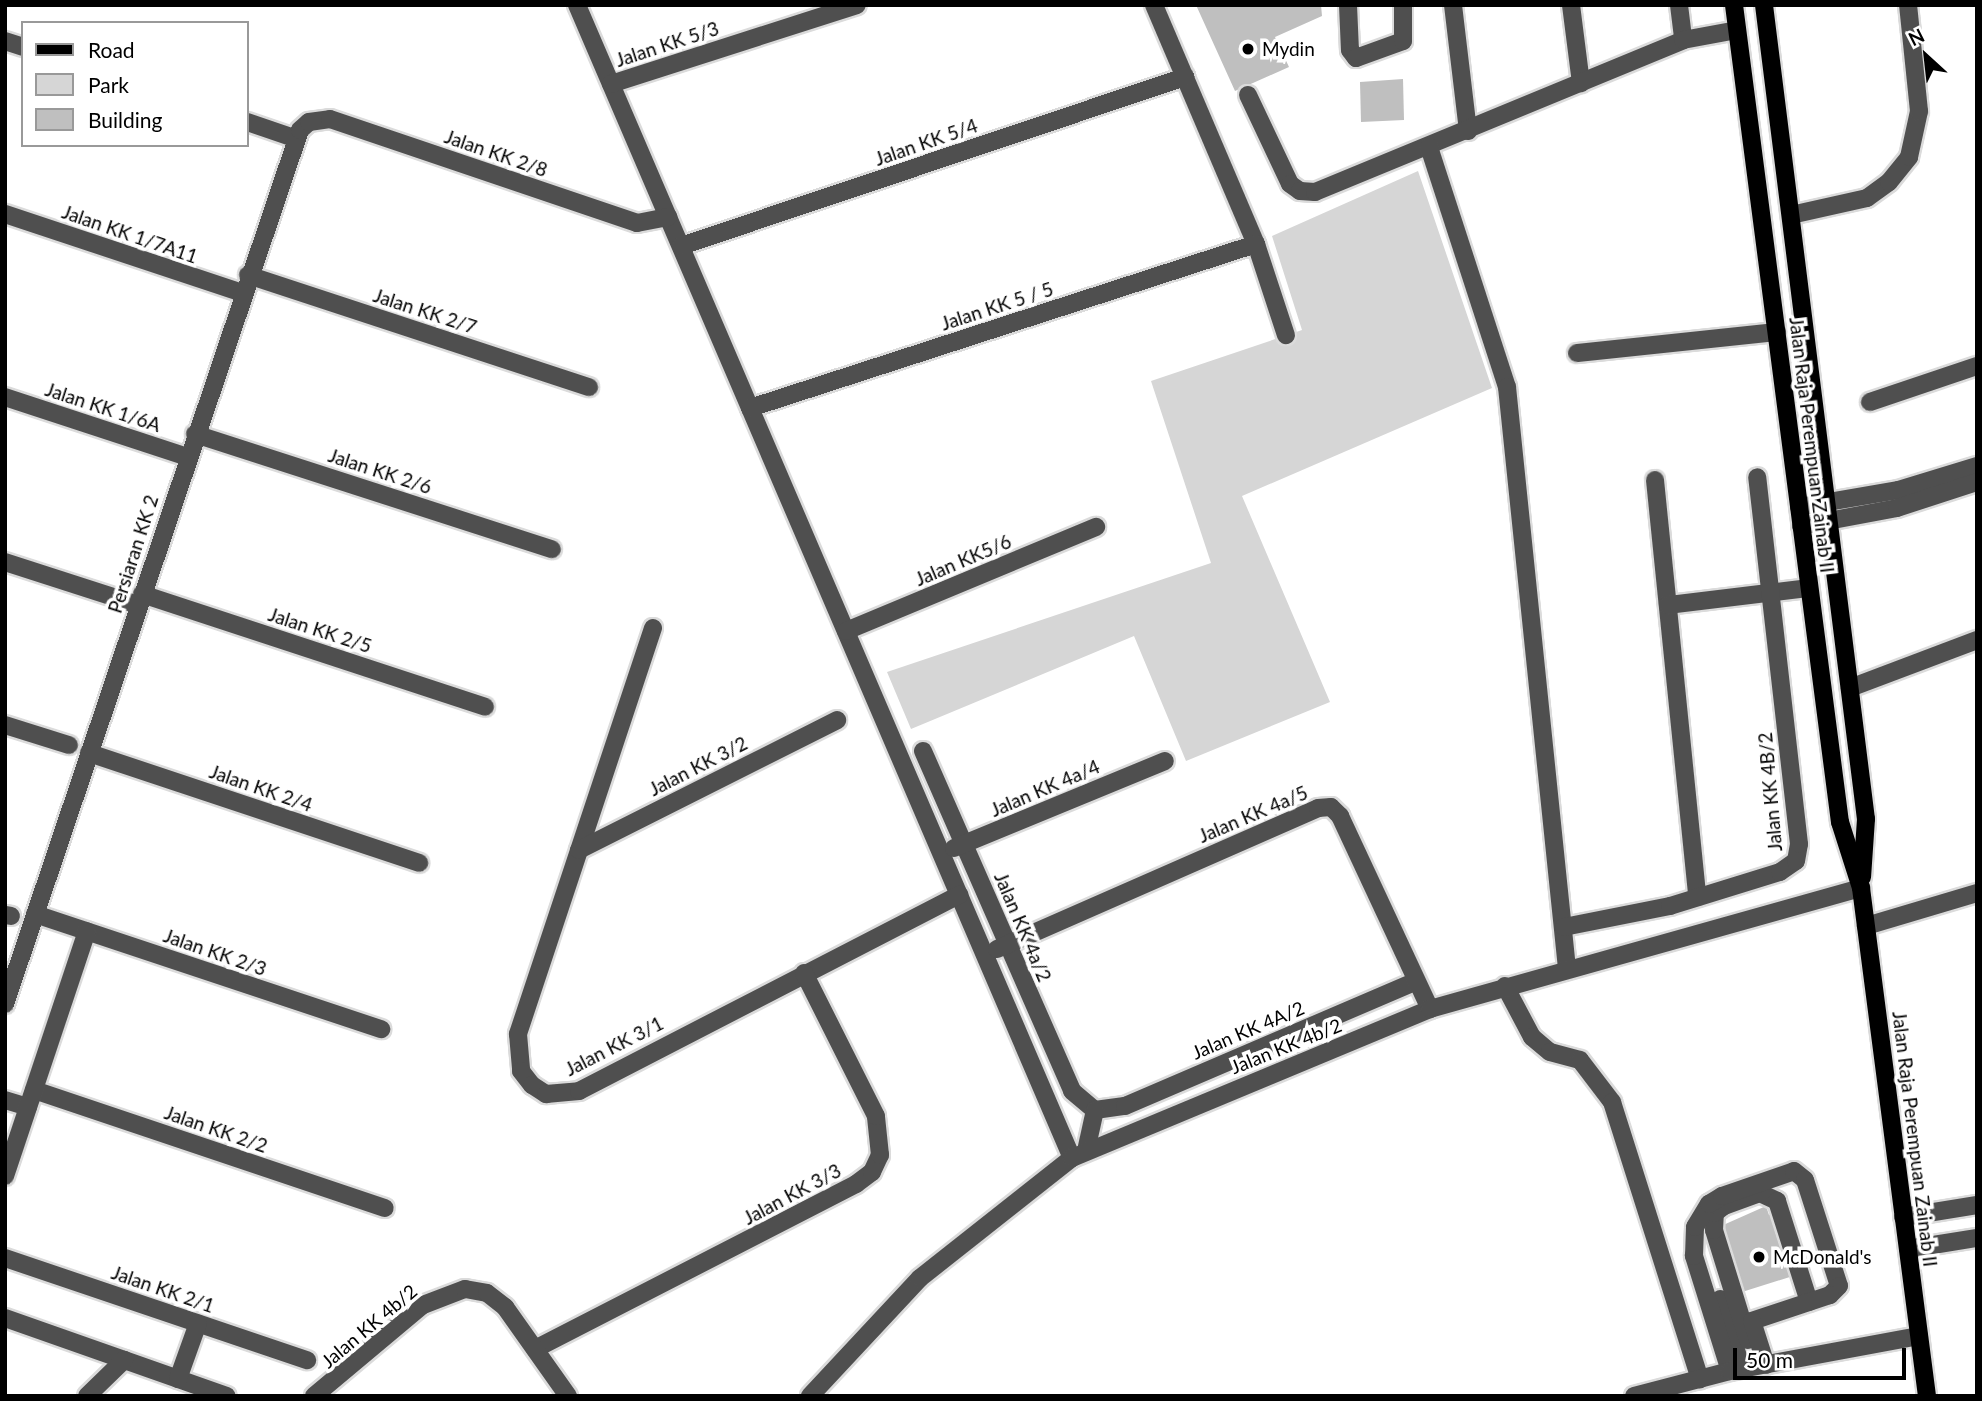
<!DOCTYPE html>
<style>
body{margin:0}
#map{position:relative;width:1982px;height:1401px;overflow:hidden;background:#fff;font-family:Lato,sans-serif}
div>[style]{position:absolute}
.green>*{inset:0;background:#d6d6d6}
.building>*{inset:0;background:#bfbfbf}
.roads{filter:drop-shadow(2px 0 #dbdbdb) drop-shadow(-2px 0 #dbdbdb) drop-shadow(0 2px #dbdbdb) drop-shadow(0 -2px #dbdbdb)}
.minor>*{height:18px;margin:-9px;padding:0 9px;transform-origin:9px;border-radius:9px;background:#4f4f4f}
.major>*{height:18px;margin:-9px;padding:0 9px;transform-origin:9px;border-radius:9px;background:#000}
.dots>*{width:19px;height:19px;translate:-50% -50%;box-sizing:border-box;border:4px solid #fff;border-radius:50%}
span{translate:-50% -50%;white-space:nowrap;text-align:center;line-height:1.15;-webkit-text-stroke:7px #fff;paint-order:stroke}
.street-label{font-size:19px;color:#000}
.poi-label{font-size:19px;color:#000}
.left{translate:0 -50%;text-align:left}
.frame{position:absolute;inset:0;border:7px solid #000;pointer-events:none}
.legend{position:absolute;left:21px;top:21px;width:228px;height:126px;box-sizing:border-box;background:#fff;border:2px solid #999;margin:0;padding:9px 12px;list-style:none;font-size:21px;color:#000}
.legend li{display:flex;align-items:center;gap:14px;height:35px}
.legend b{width:35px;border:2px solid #999}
.north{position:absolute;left:1891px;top:21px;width:70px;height:70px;-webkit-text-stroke:5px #fff;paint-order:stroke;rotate:333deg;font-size:19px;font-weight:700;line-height:28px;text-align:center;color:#000}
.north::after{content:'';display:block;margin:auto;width:24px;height:32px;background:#000;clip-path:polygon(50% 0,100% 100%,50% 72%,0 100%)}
.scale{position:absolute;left:1733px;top:1348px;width:173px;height:32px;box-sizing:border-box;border:4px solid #000;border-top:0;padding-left:9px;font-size:21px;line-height:24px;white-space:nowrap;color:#000;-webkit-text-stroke:5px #fff;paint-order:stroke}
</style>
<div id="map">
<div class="green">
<i style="clip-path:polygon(1418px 171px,1492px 388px,1242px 496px,1330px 702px,1186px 761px,1134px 636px,911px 729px,887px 672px,1211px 563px,1151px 381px,1302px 330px,1272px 236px)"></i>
</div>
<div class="building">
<i style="clip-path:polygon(1196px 5px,1321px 5px,1322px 16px,1275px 37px,1289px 67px,1235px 91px)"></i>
<i style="clip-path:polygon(1403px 79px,1404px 120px,1361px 122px,1360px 82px)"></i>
<i style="clip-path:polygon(1766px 1206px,1769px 1215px,1774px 1213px,1793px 1276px,1742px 1292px,1721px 1226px)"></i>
</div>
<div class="roads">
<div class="minor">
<i style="left:577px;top:5px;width:1255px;rotate:66.77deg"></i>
<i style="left:1154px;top:5px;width:260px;rotate:66.9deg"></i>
<i style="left:1256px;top:244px;width:96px;rotate:71.8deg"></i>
<i style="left:1348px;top:5px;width:45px;rotate:87.5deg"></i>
<i style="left:1350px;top:50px;width:10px;rotate:53deg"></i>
<i style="left:1356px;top:58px;width:50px;rotate:-19.9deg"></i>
<i style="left:1403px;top:41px;width:36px;rotate:-90deg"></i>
<i style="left:1453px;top:5px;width:127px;rotate:83.2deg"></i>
<i style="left:1571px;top:5px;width:79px;rotate:82.7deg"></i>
<i style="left:1679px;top:5px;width:35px;rotate:83deg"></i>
<i style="left:5px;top:41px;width:19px;rotate:18deg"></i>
<i style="left:611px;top:84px;width:258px;rotate:-17.8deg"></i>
<i style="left:1248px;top:95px;width:98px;rotate:64.7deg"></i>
<i style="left:1290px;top:184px;width:12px;rotate:35deg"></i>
<i style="left:1300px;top:191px;width:15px;rotate:4deg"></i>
<i style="left:1315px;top:192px;width:398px;rotate:-22.4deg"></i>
<i style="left:1683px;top:40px;width:55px;rotate:-10.5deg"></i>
<i style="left:247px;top:122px;width:50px;rotate:18.8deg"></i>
<i style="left:1429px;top:147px;width:252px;rotate:72deg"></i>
<i style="left:1507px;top:387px;width:585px;rotate:84.11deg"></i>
<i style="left:5px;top:214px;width:250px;rotate:18.4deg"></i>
<i style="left:1791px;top:215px;width:78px;rotate:-12.6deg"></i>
<i style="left:1867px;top:198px;width:27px;rotate:-36deg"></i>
<i style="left:1889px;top:182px;width:32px;rotate:-51deg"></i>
<i style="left:1909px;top:157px;width:47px;rotate:-77.7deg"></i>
<i style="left:1919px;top:111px;width:107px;rotate:-95.9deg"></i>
<i style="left:681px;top:246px;width:532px;rotate:-18.54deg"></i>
<i style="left:248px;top:275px;width:359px;rotate:18.2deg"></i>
<i style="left:1577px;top:353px;width:201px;rotate:-6deg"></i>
<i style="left:5px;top:397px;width:192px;rotate:18.2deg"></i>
<i style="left:1870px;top:402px;width:113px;rotate:-18.6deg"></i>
<i style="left:750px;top:408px;width:532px;rotate:-17.96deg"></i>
<i style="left:195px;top:434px;width:375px;rotate:17.9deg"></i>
<i style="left:1655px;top:480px;width:419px;rotate:84.2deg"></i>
<i style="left:1799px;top:507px;width:100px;rotate:-9.7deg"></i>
<i style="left:1898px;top:490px;width:83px;rotate:-16.9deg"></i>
<i style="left:1801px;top:526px;width:98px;rotate:-10.6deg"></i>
<i style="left:1897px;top:508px;width:84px;rotate:-18deg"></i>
<i style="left:5px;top:562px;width:140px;rotate:17.9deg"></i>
<i style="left:142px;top:594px;width:361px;rotate:18.2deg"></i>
<i style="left:1668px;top:605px;width:142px;rotate:-6.9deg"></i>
<i style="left:653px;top:628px;width:428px;rotate:108.4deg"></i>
<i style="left:518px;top:1034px;width:37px;rotate:85deg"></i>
<i style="left:521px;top:1071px;width:18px;rotate:52deg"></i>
<i style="left:532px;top:1085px;width:17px;rotate:33deg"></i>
<i style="left:546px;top:1094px;width:33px;rotate:-5deg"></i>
<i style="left:579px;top:1091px;width:428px;rotate:-27.3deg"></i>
<i style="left:846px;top:631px;width:271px;rotate:-22.6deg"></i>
<i style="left:1850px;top:688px;width:136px;rotate:-20.7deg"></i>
<i style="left:5px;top:725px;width:67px;rotate:17.4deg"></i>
<i style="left:923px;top:751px;width:371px;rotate:66.3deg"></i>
<i style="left:1072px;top:1091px;width:30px;rotate:40deg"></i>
<i style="left:1095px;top:1110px;width:30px;rotate:-8deg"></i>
<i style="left:1125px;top:1106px;width:317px;rotate:-23.2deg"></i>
<i style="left:89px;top:753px;width:348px;rotate:18.4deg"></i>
<i style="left:954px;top:848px;width:228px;rotate:-22.4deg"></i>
<i style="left:579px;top:850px;width:289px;rotate:-26.7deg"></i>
<i style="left:35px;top:914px;width:365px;rotate:18.4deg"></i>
<i style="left:5px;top:915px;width:6px;rotate:9deg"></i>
<i style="left:1866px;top:926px;width:116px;rotate:-16.6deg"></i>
<i style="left:1564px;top:927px;width:108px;rotate:-11.2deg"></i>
<i style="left:1670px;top:906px;width:115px;rotate:-17.2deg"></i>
<i style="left:1780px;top:872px;width:19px;rotate:-35deg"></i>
<i style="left:1796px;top:861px;width:17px;rotate:-80deg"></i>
<i style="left:1799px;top:844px;width:369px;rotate:-96.5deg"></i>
<i style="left:997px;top:949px;width:351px;rotate:-23.7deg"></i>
<i style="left:1318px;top:808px;width:13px;rotate:-4deg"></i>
<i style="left:1331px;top:807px;width:13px;rotate:45deg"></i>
<i style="left:1340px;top:816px;width:213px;rotate:65deg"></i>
<i style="left:1505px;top:986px;width:58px;rotate:62.1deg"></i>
<i style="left:1532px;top:1037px;width:23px;rotate:40deg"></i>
<i style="left:1550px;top:1052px;width:31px;rotate:15deg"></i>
<i style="left:1580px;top:1060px;width:53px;rotate:52.7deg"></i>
<i style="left:1612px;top:1102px;width:291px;rotate:72.4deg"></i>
<i style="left:5px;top:1004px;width:922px;rotate:-71.35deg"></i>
<i style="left:300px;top:130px;width:12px;rotate:-42deg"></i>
<i style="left:309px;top:122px;width:21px;rotate:-8deg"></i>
<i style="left:330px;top:119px;width:324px;rotate:18.7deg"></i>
<i style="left:637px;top:223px;width:32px;rotate:-11deg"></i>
<i style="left:34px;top:1090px;width:370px;rotate:18.6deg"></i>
<i style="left:5px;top:1100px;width:24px;rotate:17deg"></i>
<i style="left:1086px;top:1151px;width:42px;rotate:-77.6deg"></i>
<i style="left:5px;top:1176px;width:258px;rotate:-71.5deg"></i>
<i style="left:1903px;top:1217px;width:75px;rotate:-9.2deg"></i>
<i style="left:1908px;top:1249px;width:70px;rotate:-9.1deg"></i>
<i style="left:5px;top:1258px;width:319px;rotate:18.7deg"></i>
<i style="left:1720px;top:1299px;width:73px;rotate:72.6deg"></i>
<i style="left:5px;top:1318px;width:235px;rotate:19.4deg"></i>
<i style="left:1748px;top:1340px;width:115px;rotate:-107.2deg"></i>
<i style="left:1714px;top:1230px;width:17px;rotate:-87deg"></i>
<i style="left:1715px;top:1213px;width:11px;rotate:-38deg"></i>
<i style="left:1724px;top:1206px;width:38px;rotate:-20deg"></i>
<i style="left:1760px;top:1193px;width:19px;rotate:25deg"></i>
<i style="left:1777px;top:1201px;width:106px;rotate:72.4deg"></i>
<i style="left:535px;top:1349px;width:361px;rotate:-27.2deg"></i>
<i style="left:856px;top:1184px;width:20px;rotate:-37deg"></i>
<i style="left:872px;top:1172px;width:19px;rotate:-65deg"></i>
<i style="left:880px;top:1155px;width:39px;rotate:-96deg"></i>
<i style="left:876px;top:1116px;width:160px;rotate:-116.7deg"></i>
<i style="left:1730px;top:1371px;width:121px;rotate:-107.4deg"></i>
<i style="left:1694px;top:1256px;width:29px;rotate:-88deg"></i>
<i style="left:1695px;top:1227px;width:27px;rotate:-59deg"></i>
<i style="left:1709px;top:1204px;width:15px;rotate:-32deg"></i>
<i style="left:1722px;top:1196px;width:76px;rotate:-19.1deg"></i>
<i style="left:1794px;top:1171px;width:14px;rotate:39deg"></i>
<i style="left:1805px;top:1180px;width:111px;rotate:72.2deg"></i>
<i style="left:1839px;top:1286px;width:13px;rotate:135deg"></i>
<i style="left:1830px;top:1295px;width:82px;rotate:161.6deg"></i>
<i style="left:1752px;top:1321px;width:46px;rotate:72.3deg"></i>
<i style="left:178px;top:1379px;width:59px;rotate:-70.3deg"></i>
<i style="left:87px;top:1396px;width:52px;rotate:-44.2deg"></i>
<i style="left:314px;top:1396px;width:142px;rotate:-39.9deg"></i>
<i style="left:423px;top:1305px;width:45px;rotate:-20.9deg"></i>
<i style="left:465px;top:1289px;width:22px;rotate:10deg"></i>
<i style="left:487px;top:1293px;width:23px;rotate:38deg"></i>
<i style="left:505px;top:1307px;width:109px;rotate:54.7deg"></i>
<i style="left:810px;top:1396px;width:161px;rotate:-47deg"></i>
<i style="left:920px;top:1278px;width:194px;rotate:-38.3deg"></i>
<i style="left:1072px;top:1158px;width:388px;rotate:-22.6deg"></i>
<i style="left:1430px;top:1009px;width:448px;rotate:-15.7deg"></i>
<i style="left:1634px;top:1396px;width:99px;rotate:-14.6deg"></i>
<i style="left:1730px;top:1371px;width:192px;rotate:-10.5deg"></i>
</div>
<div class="major">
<i style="left:1734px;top:5px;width:824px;rotate:82.61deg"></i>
<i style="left:1840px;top:822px;width:69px;rotate:72.3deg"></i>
<i style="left:1861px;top:888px;width:512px;rotate:82.6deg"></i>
<i style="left:1764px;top:5px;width:820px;rotate:82.86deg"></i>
<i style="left:1866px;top:819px;width:58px;rotate:93.9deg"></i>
</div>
</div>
<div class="dots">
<i style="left:1248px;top:49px;background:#000"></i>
<i style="left:1759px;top:1257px;background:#000"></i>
</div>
<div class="street-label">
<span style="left:667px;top:44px;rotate:-18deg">Jalan KK 5/3</span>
<span style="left:926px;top:142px;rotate:-19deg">Jalan KK 5/4</span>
<span style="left:496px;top:153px;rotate:19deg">Jalan KK 2/8</span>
<span style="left:130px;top:234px;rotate:19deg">Jalan KK 1/7A11</span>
<span style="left:997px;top:306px;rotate:-18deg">Jalan KK 5 / 5</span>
<span style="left:425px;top:311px;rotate:18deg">Jalan KK 2/7</span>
<span style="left:103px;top:407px;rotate:18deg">Jalan KK 1/6A</span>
<span style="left:1812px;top:445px;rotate:83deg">Jalan Raja Perempuan Zainab II</span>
<span style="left:380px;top:471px;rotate:18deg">Jalan KK 2/6</span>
<span style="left:133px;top:554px;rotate:-72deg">Persiaran KK 2</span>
<span style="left:963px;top:560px;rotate:-23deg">Jalan KK5/6</span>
<span style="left:320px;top:630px;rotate:18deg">Jalan KK 2/5</span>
<span style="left:698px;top:766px;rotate:-27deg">Jalan KK 3/2</span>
<span style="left:261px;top:788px;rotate:19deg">Jalan KK 2/4</span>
<span style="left:1045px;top:788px;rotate:-23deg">Jalan KK 4a/4</span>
<span style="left:1770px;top:792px;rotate:-95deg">Jalan KK 4B/2</span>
<span style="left:1253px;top:814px;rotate:-23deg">Jalan KK 4a/5</span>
<span style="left:1023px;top:927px;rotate:67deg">Jalan KK 4a/2</span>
<span style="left:215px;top:952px;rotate:19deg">Jalan KK 2/3</span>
<span style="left:1248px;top:1030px;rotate:-23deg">Jalan KK 4A/2</span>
<span style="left:614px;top:1046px;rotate:-27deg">Jalan KK 3/1</span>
<span style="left:1286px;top:1046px;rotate:-22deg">Jalan KK 4b/2</span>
<span style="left:216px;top:1129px;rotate:19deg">Jalan KK 2/2</span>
<span style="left:1915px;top:1139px;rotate:83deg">Jalan Raja Perempuan Zainab II</span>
<span style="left:792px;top:1194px;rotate:-28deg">Jalan KK 3/3</span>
<span style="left:163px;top:1289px;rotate:19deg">Jalan KK 2/1</span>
<span style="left:369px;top:1326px;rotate:-40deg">Jalan KK 4b/2</span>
</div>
<div class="poi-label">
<span class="left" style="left:1262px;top:49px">Mydin</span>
<span class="left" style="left:1773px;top:1257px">McDonald's</span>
</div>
<div class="frame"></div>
<ul class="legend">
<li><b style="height:9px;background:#000"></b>Road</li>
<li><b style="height:19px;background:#d6d6d6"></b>Park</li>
<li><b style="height:19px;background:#bfbfbf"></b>Building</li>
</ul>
<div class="north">N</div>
<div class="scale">50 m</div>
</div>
